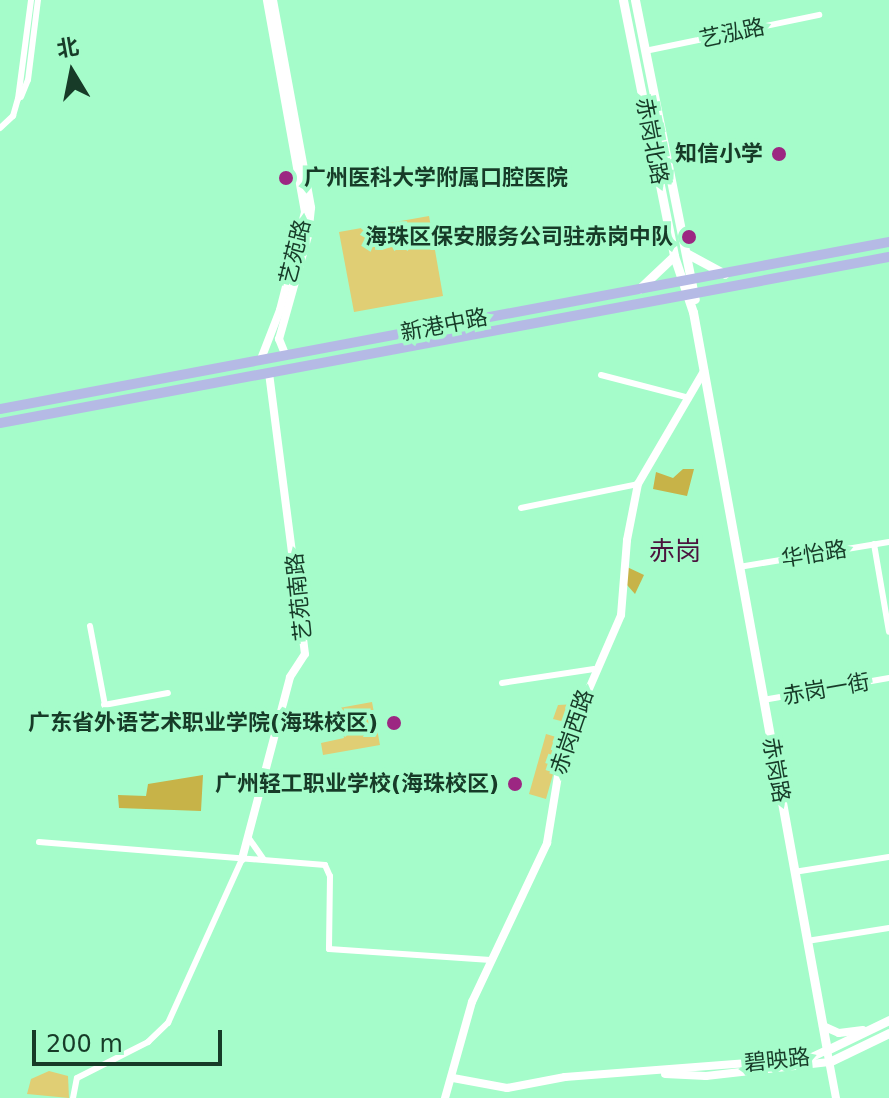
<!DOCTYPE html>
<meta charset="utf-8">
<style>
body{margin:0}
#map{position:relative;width:889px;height:1098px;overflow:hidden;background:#a5fcca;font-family:"DejaVu Sans","Noto Sans SC",sans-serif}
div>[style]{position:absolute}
.green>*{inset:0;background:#e0ce74}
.forest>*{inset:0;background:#c7b348}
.minor>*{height:6px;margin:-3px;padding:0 3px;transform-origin:3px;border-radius:3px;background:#fff}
.tertiary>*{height:8px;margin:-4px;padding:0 4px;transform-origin:4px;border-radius:4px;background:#fff}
.secondary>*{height:9px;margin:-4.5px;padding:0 4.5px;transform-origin:4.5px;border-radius:4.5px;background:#fff}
.primary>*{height:10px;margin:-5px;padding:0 5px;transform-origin:5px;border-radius:5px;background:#b5bae5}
.dots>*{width:22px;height:22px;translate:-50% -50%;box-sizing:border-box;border:4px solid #a5fcca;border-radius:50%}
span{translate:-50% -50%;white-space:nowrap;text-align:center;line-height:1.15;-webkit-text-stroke:8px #a5fcca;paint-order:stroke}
.street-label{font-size:22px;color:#173b28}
.poi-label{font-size:22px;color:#173b28;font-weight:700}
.right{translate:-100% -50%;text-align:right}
.left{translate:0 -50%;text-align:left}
.quarter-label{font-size:26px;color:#4b133e}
.north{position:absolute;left:32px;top:32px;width:80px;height:80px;-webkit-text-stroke:6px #a5fcca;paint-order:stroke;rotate:350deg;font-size:22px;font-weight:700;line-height:32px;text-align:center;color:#173b28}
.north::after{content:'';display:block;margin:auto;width:28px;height:36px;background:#173b28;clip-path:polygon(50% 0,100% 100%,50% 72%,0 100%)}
.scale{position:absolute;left:32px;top:1030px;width:190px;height:36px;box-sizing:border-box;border:4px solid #173b28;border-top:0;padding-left:10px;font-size:24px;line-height:28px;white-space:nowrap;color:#173b28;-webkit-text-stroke:6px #a5fcca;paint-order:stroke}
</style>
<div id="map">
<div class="green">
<i style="clip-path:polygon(429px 216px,443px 296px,354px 312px,339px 232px)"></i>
<i style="clip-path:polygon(372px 702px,380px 745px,323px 755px,321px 743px,344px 738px,339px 708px)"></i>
<i style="clip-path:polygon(577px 704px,569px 723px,553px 719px,558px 705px)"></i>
<i style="clip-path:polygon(546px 734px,563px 739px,546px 799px,529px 794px)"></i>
<i style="clip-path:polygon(49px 1071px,68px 1076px,69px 1098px,27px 1094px,31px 1079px)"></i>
</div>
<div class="forest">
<i style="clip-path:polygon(683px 469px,694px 469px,687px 496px,653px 489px,656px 472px,673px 478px)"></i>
<i style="clip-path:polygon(627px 567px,644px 575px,635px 594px,627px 585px)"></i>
<i style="clip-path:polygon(203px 775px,201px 811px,119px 808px,118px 795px,146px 796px,148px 784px)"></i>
</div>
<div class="minor">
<i style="left:645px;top:51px;width:178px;rotate:-11.7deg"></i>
<i style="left:21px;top:97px;width:18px;rotate:-68deg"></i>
<i style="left:28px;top:80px;width:81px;rotate:-82.9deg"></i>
<i style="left:0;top:128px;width:18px;rotate:-43deg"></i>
<i style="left:13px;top:116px;width:18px;rotate:-74deg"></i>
<i style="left:18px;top:99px;width:100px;rotate:-82.5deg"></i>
<i style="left:601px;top:375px;width:91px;rotate:14.6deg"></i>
<i style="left:521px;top:508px;width:119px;rotate:-11.6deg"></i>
<i style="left:874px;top:544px;width:89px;rotate:80.3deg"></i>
<i style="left:739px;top:567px;width:152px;rotate:-9.5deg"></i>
<i style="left:90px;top:626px;width:103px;rotate:79.3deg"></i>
<i style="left:502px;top:683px;width:93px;rotate:-8.7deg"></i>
<i style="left:763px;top:700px;width:128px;rotate:-9.9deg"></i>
<i style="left:104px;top:705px;width:65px;rotate:-10.6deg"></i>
<i style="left:248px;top:837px;width:28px;rotate:55deg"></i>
<i style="left:39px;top:842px;width:287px;rotate:4.6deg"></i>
<i style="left:325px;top:865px;width:12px;rotate:66deg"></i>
<i style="left:330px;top:876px;width:73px;rotate:90.8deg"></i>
<i style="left:329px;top:949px;width:162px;rotate:3.9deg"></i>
<i style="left:794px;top:872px;width:96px;rotate:-9deg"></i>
<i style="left:807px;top:941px;width:83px;rotate:-9deg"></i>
<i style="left:73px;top:1098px;width:20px;rotate:-79deg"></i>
<i style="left:77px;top:1078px;width:80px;rotate:-26.9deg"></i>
<i style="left:148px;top:1042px;width:28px;rotate:-44deg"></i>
<i style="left:168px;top:1023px;width:180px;rotate:-65.7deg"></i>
</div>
<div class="tertiary">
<i style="left:273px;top:0;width:211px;rotate:79.6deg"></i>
<i style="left:311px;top:208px;width:28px;rotate:96deg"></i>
<i style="left:308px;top:236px;width:107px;rotate:105.7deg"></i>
<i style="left:279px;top:339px;width:16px;rotate:68deg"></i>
<i style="left:261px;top:359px;width:53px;rotate:-68.8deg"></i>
<i style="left:280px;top:310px;width:101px;rotate:-75.7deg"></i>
<i style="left:305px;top:212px;width:215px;rotate:-100.2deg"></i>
<i style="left:242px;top:859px;width:188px;rotate:-75.2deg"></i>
<i style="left:290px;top:677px;width:27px;rotate:-57deg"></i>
<i style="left:305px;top:654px;width:284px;rotate:-97.3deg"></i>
<i style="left:823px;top:1026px;width:17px;rotate:24deg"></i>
<i style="left:839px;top:1033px;width:24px;rotate:-7deg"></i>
<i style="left:665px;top:1074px;width:41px;rotate:2.8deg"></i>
<i style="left:706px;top:1076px;width:124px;rotate:-6.5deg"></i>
<i style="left:453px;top:1078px;width:55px;rotate:10.5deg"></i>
<i style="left:507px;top:1088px;width:59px;rotate:-10.7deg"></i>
<i style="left:565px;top:1077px;width:246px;rotate:-4.4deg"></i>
<i style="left:810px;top:1058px;width:19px;rotate:-25deg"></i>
<i style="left:827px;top:1050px;width:49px;rotate:79.4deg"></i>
<i style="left:445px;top:1098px;width:100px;rotate:-74.3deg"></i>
<i style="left:472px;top:1002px;width:176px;rotate:-64.7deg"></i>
<i style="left:547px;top:843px;width:93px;rotate:-80.7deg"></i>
<i style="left:562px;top:751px;width:148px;rotate:-66.5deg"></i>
<i style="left:621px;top:615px;width:75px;rotate:-85.4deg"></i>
<i style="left:627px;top:540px;width:57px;rotate:-78.9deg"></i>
<i style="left:638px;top:484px;width:131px;rotate:-59.7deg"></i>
</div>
<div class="secondary">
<i style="left:623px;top:0;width:261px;rotate:78.7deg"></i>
<i style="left:674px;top:256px;width:59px;rotate:71.3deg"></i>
<i style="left:693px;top:312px;width:750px;rotate:79.71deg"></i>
<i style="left:827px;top:1050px;width:69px;rotate:-25.8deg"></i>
<i style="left:635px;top:0;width:305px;rotate:78.7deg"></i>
<i style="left:686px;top:253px;width:44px;rotate:28.3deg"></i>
<i style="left:639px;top:289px;width:48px;rotate:-43.3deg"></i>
<i style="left:829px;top:1062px;width:67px;rotate:-25.8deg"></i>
</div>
<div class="primary">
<i style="left:0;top:409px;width:905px;rotate:-10.64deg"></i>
<i style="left:0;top:423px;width:904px;rotate:-10.58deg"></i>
</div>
<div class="dots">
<i style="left:779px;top:154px;background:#9c2782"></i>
<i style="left:286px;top:178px;background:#9c2782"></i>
<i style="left:689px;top:237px;background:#9c2782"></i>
<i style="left:394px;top:723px;background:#9c2782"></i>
<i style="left:515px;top:784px;background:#9c2782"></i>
</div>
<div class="street-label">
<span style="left:732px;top:33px;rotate:-12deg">艺泓路</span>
<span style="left:652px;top:141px;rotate:79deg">赤岗北路</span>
<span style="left:295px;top:252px;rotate:-76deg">艺苑路</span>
<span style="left:444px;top:325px;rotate:-11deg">新港中路</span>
<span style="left:814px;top:554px;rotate:-9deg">华怡路</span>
<span style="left:299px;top:597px;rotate:-96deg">艺苑南路</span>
<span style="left:826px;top:689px;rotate:-10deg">赤岗一街</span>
<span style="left:572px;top:732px;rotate:-71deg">赤岗西路</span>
<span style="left:776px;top:770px;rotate:80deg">赤岗路</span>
<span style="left:777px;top:1060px;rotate:-6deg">碧映路</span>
</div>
<div class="poi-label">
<span class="right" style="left:763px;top:154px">知信小学</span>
<span class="left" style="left:304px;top:178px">广州医科大学附属口腔医院</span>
<span class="right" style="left:673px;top:237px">海珠区保安服务公司驻赤岗中队</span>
<span class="right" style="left:378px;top:723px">广东省外语艺术职业学院(海珠校区)</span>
<span class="right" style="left:499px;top:784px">广州轻工职业学校(海珠校区)</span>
</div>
<div class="quarter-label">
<span style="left:675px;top:552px">赤岗</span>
</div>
<div class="north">北</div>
<div class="scale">200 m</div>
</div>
